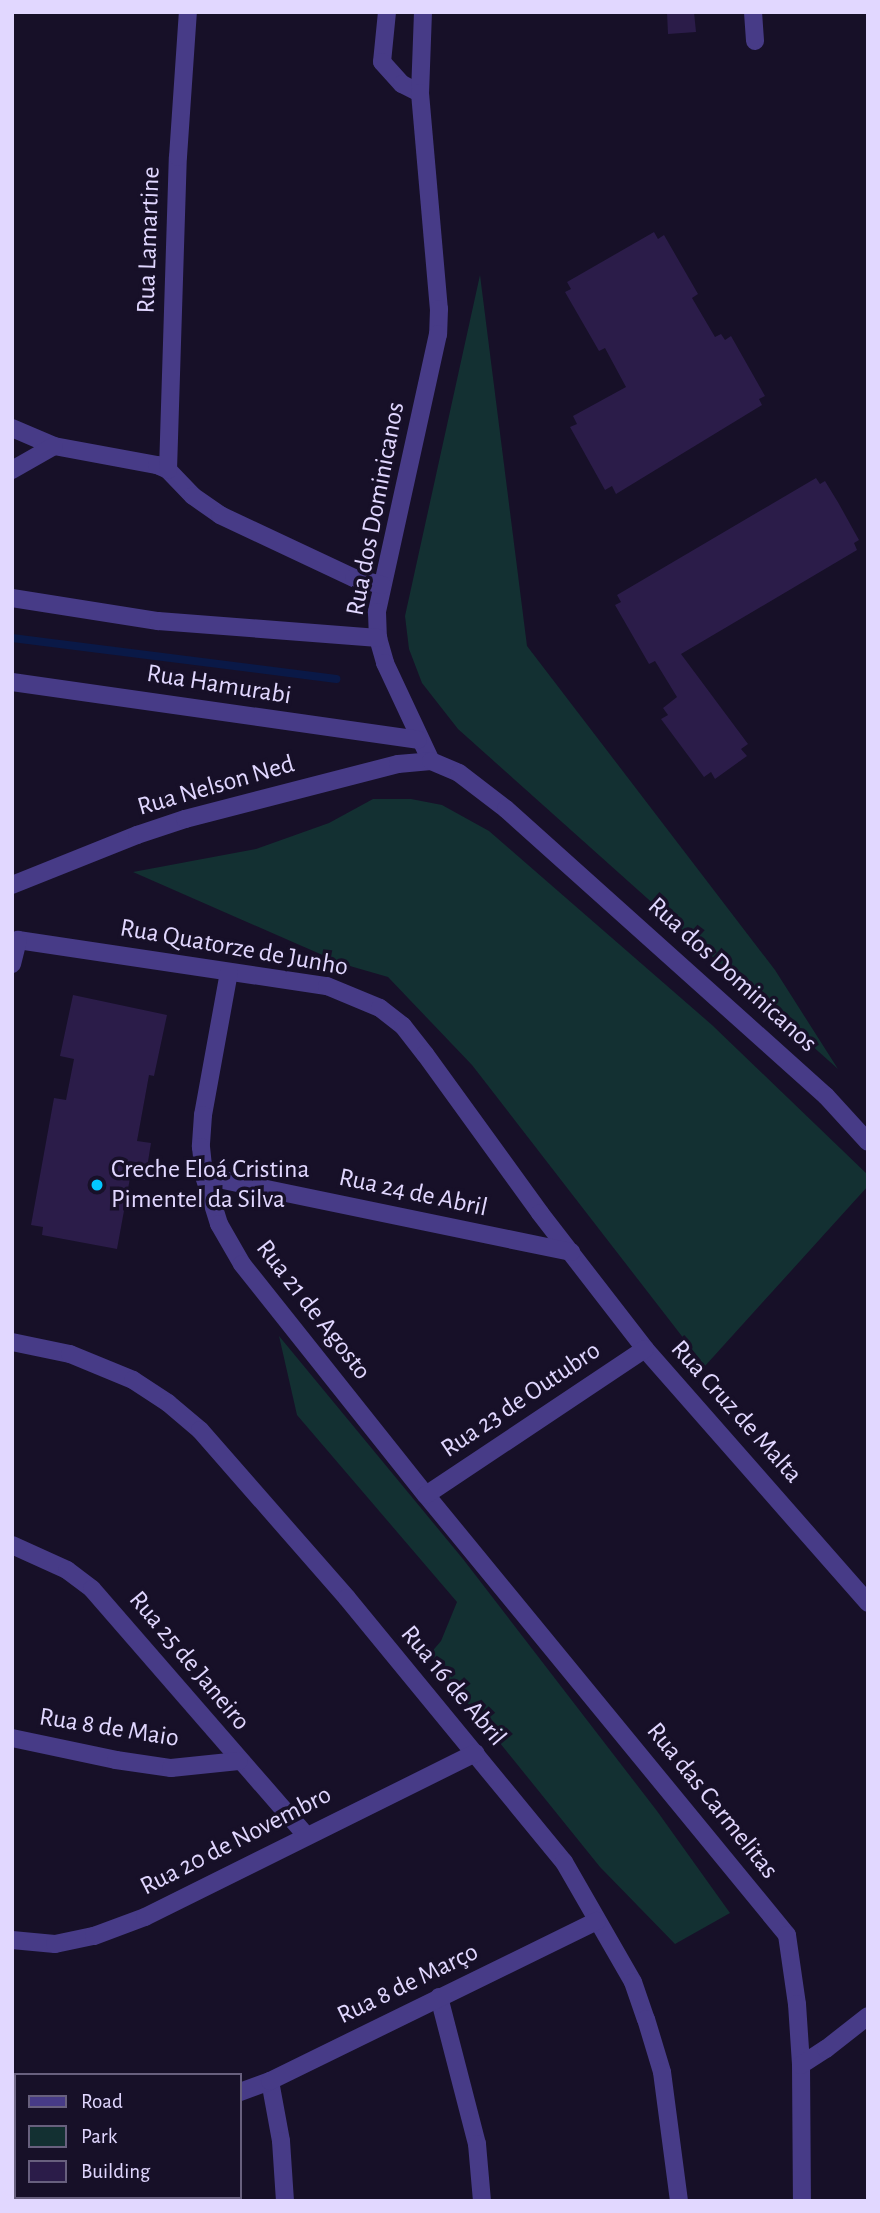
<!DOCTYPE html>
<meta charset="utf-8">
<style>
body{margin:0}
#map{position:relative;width:880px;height:2213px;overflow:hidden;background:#171028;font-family:"Alegreya Sans",sans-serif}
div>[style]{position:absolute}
.green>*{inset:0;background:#133032}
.stream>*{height:8px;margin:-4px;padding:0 4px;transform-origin:4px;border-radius:4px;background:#0a1947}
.building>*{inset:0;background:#2b1c49}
.minor>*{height:18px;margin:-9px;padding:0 9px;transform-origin:9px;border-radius:9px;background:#473b87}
.tertiary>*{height:18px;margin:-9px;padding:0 9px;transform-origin:9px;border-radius:9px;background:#473b87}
.dots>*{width:19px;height:19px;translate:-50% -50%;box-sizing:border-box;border:4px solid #171028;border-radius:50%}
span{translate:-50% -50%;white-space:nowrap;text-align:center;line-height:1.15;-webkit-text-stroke:7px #171028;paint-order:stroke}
.street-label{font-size:26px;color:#e1d7ff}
.poi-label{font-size:26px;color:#e1d7ff}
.left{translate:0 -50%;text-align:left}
.frame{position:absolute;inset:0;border:14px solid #e1d7ff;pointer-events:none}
.legend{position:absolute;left:14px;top:2073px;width:228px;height:126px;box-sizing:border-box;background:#171028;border:2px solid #68607e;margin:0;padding:9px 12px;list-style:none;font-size:21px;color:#e1d7ff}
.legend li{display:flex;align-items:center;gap:14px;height:35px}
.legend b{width:35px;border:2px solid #68607e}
</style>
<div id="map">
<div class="green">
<i style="clip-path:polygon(480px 275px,527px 646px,775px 970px,838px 1069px,458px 729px,422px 683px,409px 649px,405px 616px)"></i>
<i style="clip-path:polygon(373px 799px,411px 799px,442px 805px,489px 831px,712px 1025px,868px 1175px,868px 1186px,705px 1366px,472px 1065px,388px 977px,343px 964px,133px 872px,256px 849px,329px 823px)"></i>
<i style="clip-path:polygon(279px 1336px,463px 1559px,657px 1811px,730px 1913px,675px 1944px,600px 1867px,429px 1655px,441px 1641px,457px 1602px,297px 1415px)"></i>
</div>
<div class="stream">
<i style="left:12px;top:638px;width:327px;rotate:7.2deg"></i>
</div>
<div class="building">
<i style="clip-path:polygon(667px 12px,694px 12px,696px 32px,668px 34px)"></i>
<i style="clip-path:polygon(654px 232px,658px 239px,664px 235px,698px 294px,692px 298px,715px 337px,721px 334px,725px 340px,731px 336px,765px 396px,759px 399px,762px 405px,616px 494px,612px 486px,605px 490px,570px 427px,577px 424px,573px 416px,626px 387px,605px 348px,599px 351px,565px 292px,571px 289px,567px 282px)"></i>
<i style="clip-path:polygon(816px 478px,820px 484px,825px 481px,839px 504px,859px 540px,854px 543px,857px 550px,681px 654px,748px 744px,741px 749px,747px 756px,715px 779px,711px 772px,704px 777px,661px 719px,668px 715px,663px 708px,677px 697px,655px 661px,649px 664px,615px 605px,621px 602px,617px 595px)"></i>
<i style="clip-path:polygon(73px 995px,167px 1015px,154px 1076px,149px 1075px,137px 1141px,151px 1143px,145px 1180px,130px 1178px,117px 1249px,42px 1235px,43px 1227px,31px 1225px,54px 1098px,66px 1100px,74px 1059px,60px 1056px)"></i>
</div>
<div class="minor">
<i style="left:387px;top:12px;width:50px;rotate:95.7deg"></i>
<i style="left:382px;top:62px;width:30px;rotate:48deg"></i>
<i style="left:402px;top:84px;width:20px;rotate:27deg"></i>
<i style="left:423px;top:12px;width:81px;rotate:92.1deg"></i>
<i style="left:420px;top:93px;width:217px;rotate:85deg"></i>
<i style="left:439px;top:309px;width:25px;rotate:92deg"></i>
<i style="left:438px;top:334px;width:285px;rotate:102.4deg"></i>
<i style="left:377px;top:612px;width:26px;rotate:88deg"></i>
<i style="left:378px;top:638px;width:26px;rotate:74deg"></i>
<i style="left:385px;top:663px;width:108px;rotate:64.9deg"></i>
<i style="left:753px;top:12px;width:29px;rotate:86deg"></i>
<i style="left:12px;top:428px;width:46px;rotate:23.2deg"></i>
<i style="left:54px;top:446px;width:105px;rotate:10.5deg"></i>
<i style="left:157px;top:465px;width:12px;rotate:24deg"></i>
<i style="left:168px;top:470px;width:36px;rotate:46deg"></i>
<i style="left:193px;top:496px;width:33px;rotate:35deg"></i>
<i style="left:220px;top:515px;width:148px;rotate:25.2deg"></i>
<i style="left:354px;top:578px;width:29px;rotate:14deg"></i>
<i style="left:12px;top:470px;width:48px;rotate:-29.7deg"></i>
<i style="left:168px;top:470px;width:313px;rotate:-88.2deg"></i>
<i style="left:178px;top:157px;width:145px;rotate:-86.1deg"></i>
<i style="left:12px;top:598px;width:148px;rotate:9deg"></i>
<i style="left:158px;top:621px;width:221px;rotate:4.4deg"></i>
<i style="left:12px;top:682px;width:410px;rotate:8.1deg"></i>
<i style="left:18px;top:940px;width:312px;rotate:8.5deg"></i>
<i style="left:327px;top:986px;width:57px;rotate:22.5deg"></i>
<i style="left:380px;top:1008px;width:29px;rotate:38deg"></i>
<i style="left:403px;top:1026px;width:36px;rotate:52deg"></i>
<i style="left:425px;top:1054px;width:196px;rotate:54.1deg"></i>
<i style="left:540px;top:1213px;width:172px;rotate:52.3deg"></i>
<i style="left:645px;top:1349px;width:338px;rotate:48.7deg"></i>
<i style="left:229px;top:972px;width:145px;rotate:100.3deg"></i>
<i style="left:203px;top:1115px;width:32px;rotate:94deg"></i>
<i style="left:201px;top:1147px;width:29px;rotate:84deg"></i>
<i style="left:204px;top:1176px;width:50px;rotate:72.6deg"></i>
<i style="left:219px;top:1224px;width:46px;rotate:60.1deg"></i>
<i style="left:242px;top:1264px;width:295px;rotate:51.5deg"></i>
<i style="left:426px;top:1495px;width:569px;rotate:50.63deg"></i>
<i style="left:787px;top:1935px;width:70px;rotate:81.8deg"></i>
<i style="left:797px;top:2004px;width:61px;rotate:86.2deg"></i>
<i style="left:801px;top:2065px;width:136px;rotate:89.6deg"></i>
<i style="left:204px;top:1176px;width:375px;rotate:11.7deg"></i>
<i style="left:12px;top:1342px;width:59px;rotate:11.7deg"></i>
<i style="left:70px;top:1354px;width:68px;rotate:22.4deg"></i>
<i style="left:133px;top:1380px;width:42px;rotate:33.3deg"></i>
<i style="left:168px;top:1403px;width:42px;rotate:40.2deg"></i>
<i style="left:200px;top:1430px;width:223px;rotate:48.8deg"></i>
<i style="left:347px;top:1598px;width:342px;rotate:50.6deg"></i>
<i style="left:564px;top:1862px;width:138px;rotate:60.1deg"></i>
<i style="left:633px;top:1982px;width:39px;rotate:71deg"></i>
<i style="left:646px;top:2019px;width:55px;rotate:73.2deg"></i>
<i style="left:662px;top:2072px;width:130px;rotate:82.5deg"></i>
<i style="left:426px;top:1495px;width:263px;rotate:-33.7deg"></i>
<i style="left:12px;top:1545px;width:60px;rotate:24.4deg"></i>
<i style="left:67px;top:1570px;width:31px;rotate:37deg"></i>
<i style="left:92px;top:1589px;width:326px;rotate:49deg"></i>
<i style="left:12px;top:1738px;width:106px;rotate:11.9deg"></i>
<i style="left:116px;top:1760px;width:56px;rotate:8.3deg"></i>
<i style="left:171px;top:1768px;width:68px;rotate:-5.9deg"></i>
<i style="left:12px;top:1940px;width:43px;rotate:5.3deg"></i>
<i style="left:55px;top:1944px;width:40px;rotate:-12deg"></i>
<i style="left:94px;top:1936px;width:54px;rotate:-20.4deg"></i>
<i style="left:145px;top:1917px;width:369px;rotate:-26.4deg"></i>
<i style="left:439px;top:1997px;width:152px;rotate:75.5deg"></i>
<i style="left:477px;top:2144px;width:57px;rotate:85deg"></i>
<i style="left:801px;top:2065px;width:30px;rotate:-33deg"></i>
<i style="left:826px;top:2049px;width:53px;rotate:-38.2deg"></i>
<i style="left:270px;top:2081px;width:61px;rotate:79.6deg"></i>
<i style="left:281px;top:2141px;width:60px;rotate:86.2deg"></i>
<i style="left:240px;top:2092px;width:32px;rotate:-20deg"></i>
<i style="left:270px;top:2081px;width:364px;rotate:-26.1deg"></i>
<i style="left:12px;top:2128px;width:4px"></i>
</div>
<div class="tertiary">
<i style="left:12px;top:885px;width:135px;rotate:-21.8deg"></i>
<i style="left:137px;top:835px;width:51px;rotate:-18.4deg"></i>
<i style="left:185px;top:819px;width:220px;rotate:-14.5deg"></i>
<i style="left:398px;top:764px;width:33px;rotate:-5deg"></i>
<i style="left:431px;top:761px;width:30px;rotate:23deg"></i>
<i style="left:459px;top:773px;width:59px;rotate:37.5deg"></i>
<i style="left:506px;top:809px;width:430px;rotate:41.9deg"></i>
<i style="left:826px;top:1096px;width:62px;rotate:47.6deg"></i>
<i style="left:12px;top:964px;width:25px;rotate:-76deg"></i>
</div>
<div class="dots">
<i style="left:97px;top:1185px;background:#03c7ff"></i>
</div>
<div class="street-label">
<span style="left:149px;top:240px;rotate:-88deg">Rua Lamartine</span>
<span style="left:376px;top:509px;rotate:-79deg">Rua dos Dominicanos</span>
<span style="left:219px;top:685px;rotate:9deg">Rua Hamurabi</span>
<span style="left:216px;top:786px;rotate:-16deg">Rua Nelson Ned</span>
<span style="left:234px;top:948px;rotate:10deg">Rua Quatorze de Junho</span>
<span style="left:732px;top:975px;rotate:42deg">Rua dos Dominicanos</span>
<span style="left:413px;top:1193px;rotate:12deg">Rua 24 de Abril</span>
<span style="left:313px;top:1310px;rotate:52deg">Rua 21 de Agosto</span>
<span style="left:521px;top:1400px;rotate:-34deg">Rua 23 de Outubro</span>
<span style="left:736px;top:1412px;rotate:48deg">Rua Cruz de Malta</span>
<span style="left:189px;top:1661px;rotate:50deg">Rua 25 de Janeiro</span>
<span style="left:453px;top:1686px;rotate:50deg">Rua 16 de Abril</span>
<span style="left:109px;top:1728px;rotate:9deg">Rua 8 de Maio</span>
<span style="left:712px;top:1801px;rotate:51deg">Rua das Carmelitas</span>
<span style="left:236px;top:1841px;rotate:-27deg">Rua 20 de Novembro</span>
<span style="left:408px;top:1984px;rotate:-26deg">Rua 8 de Março</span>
</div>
<div class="poi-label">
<span class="left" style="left:111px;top:1185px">Creche Eloá Cristina<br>Pimentel da Silva</span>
</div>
<div class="frame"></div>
<ul class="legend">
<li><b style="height:9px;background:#473b87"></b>Road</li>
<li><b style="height:19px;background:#133032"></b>Park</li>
<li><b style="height:19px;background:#2b1c49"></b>Building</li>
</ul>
</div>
